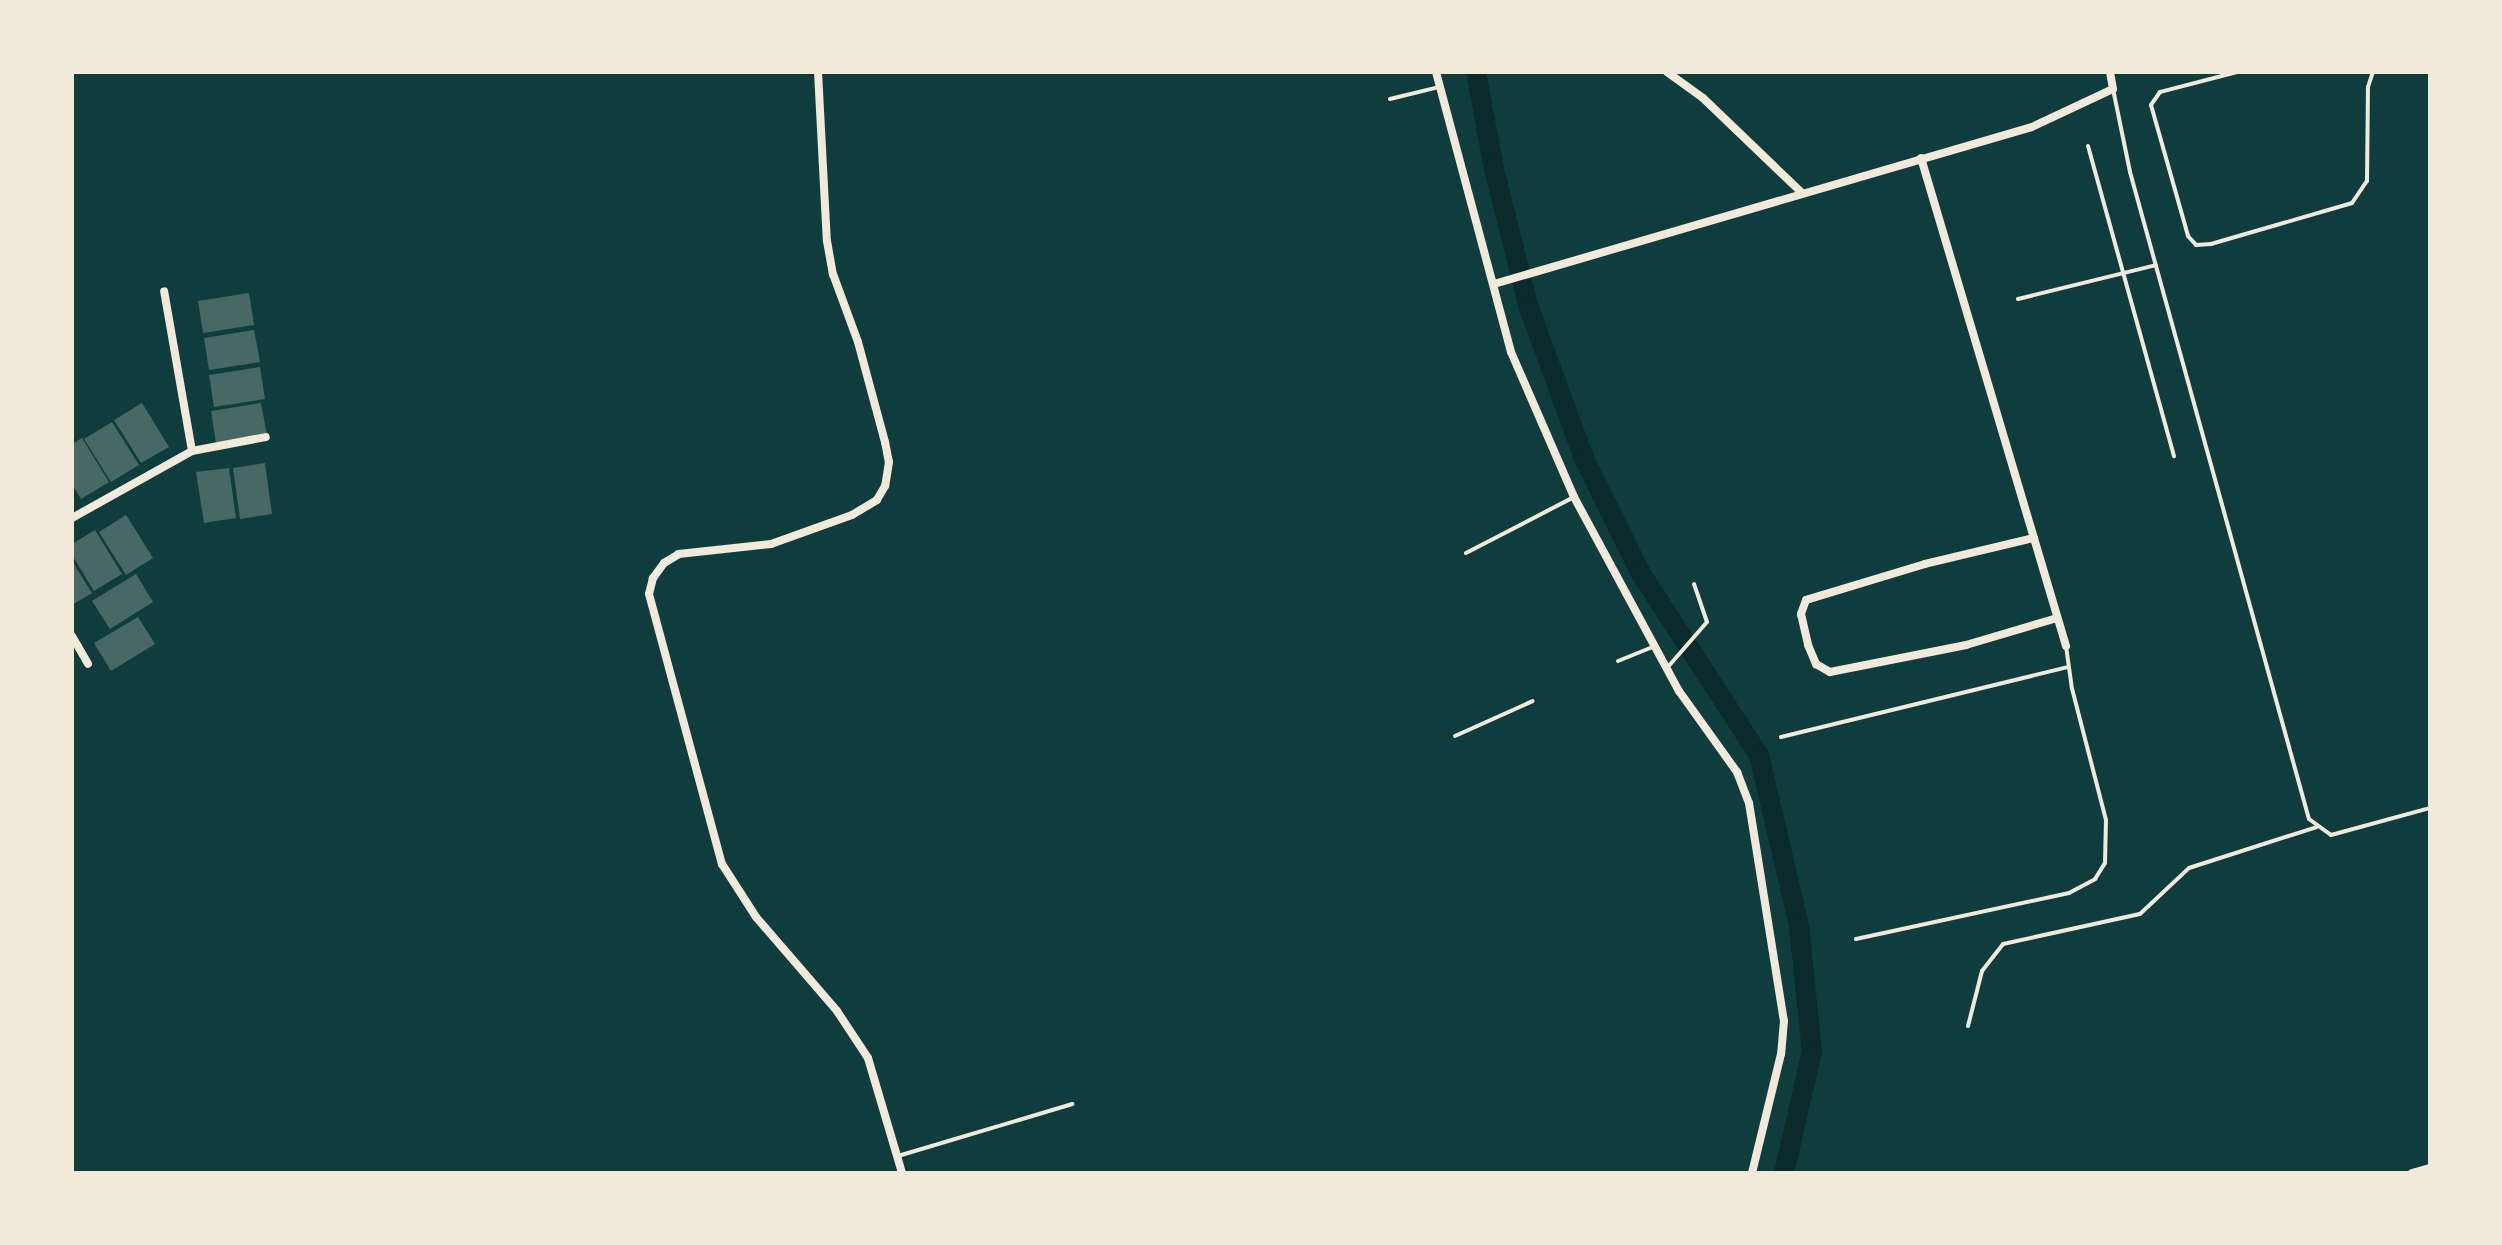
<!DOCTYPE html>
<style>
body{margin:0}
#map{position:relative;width:2502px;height:1245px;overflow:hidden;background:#0f3d3e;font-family:Poppins,sans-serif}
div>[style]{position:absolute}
.canal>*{height:20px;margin:-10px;padding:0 10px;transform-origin:10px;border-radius:10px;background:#0a2a2b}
.building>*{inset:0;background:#486865}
.service>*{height:4px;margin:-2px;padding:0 2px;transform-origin:2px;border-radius:2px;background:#f1e9da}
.minor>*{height:8px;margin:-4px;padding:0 4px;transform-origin:4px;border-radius:4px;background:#f1e9da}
span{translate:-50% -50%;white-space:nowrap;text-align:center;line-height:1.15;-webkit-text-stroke:8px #f1e9da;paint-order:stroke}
.frame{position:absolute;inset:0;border:74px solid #f1e9da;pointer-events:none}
</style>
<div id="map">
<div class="canal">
<i style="left:1476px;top:72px;width:99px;rotate:79.5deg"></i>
<i style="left:1494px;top:169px;width:143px;rotate:75.9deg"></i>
<i style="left:1529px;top:308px;width:160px;rotate:69.9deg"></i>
<i style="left:1584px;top:458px;width:127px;rotate:63.8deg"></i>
<i style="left:1640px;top:572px;width:218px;rotate:57deg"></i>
<i style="left:1759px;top:755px;width:176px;rotate:76.8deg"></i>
<i style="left:1799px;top:926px;width:126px;rotate:84.1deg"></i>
<i style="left:1812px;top:1051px;width:125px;rotate:102.9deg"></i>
</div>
<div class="building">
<i style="clip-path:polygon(249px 293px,254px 325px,203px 333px,198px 301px)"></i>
<i style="clip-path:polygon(254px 330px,260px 362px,209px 370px,204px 338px)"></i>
<i style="clip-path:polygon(260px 367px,265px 399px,214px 407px,209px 375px)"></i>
<i style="clip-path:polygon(142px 403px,169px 447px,141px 463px,114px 420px)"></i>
<i style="clip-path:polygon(261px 403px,267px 435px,216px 443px,211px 411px)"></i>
<i style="clip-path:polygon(112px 422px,139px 465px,111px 482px,84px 439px)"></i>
<i style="clip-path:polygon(82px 438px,109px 482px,81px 499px,72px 484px,72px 444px)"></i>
<i style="clip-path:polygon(265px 463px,272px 514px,240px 519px,233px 468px)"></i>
<i style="clip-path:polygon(229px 468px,236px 518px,204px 523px,196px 472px)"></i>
<i style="clip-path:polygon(126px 515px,153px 558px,126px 575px,99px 532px)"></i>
<i style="clip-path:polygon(95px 530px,122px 574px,94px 591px,72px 555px,72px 544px)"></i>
<i style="clip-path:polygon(72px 561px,92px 593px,72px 605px)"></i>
<i style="clip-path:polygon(136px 574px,153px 602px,110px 629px,92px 601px)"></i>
<i style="clip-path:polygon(138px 617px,155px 644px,111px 671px,94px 643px)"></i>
</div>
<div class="service">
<i style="left:2237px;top:72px;width:80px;rotate:165.4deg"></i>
<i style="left:2160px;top:92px;width:16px;rotate:125deg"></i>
<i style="left:2151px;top:105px;width:136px;rotate:74.2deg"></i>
<i style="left:2188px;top:236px;width:12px;rotate:48deg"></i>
<i style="left:2196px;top:245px;width:15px;rotate:-4deg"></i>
<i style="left:2211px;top:244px;width:147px;rotate:-16.2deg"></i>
<i style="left:2352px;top:203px;width:27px;rotate:-56deg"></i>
<i style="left:2367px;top:181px;width:94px;rotate:-89.4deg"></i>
<i style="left:2368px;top:87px;width:16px;rotate:-72deg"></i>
<i style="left:2113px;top:89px;width:85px;rotate:78.4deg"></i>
<i style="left:2130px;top:172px;width:671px;rotate:74.54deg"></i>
<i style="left:2309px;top:819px;width:27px;rotate:36deg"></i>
<i style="left:2331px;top:835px;width:103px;rotate:-15.3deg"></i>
<i style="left:1390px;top:99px;width:50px;rotate:-13.8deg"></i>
<i style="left:2088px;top:146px;width:322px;rotate:74.5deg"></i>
<i style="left:2018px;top:299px;width:142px;rotate:-13.8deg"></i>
<i style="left:1466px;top:553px;width:122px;rotate:-27.4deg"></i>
<i style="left:1618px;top:661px;width:38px;rotate:-22deg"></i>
<i style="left:1667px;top:668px;width:61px;rotate:-49deg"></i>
<i style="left:1707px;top:622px;width:40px;rotate:-108.9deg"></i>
<i style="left:1455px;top:736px;width:85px;rotate:-24.2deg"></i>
<i style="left:1781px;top:737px;width:296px;rotate:-13.7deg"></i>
<i style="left:1856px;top:939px;width:218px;rotate:-12.2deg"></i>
<i style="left:2069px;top:893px;width:30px;rotate:-28deg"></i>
<i style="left:2095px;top:879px;width:19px;rotate:-58deg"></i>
<i style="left:2105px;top:863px;width:43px;rotate:-88.7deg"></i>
<i style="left:2106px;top:820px;width:135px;rotate:-104.5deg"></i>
<i style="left:2072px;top:689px;width:43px;rotate:-97.9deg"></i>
<i style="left:1968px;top:1026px;width:57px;rotate:-75.7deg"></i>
<i style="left:1982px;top:971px;width:34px;rotate:-52deg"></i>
<i style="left:2003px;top:944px;width:140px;rotate:-12.4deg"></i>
<i style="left:2140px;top:914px;width:67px;rotate:-43.2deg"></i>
<i style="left:2189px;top:868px;width:134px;rotate:-17.8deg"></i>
<i style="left:898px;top:1156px;width:182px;rotate:-16.6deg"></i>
</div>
<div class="minor">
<i style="left:818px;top:72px;width:169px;rotate:87deg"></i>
<i style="left:827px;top:241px;width:34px;rotate:80deg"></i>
<i style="left:833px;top:274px;width:72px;rotate:69.8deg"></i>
<i style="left:858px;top:342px;width:104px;rotate:74.9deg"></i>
<i style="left:885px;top:442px;width:20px;rotate:79deg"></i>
<i style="left:889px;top:462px;width:24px;rotate:99deg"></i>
<i style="left:885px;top:486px;width:16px;rotate:120deg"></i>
<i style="left:877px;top:500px;width:29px;rotate:149deg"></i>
<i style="left:852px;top:515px;width:86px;rotate:160.3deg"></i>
<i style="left:771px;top:544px;width:93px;rotate:173.8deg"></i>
<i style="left:679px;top:554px;width:17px;rotate:149deg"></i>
<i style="left:664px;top:563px;width:19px;rotate:126deg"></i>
<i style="left:653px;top:578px;width:16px;rotate:104deg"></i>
<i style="left:649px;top:594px;width:280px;rotate:74.9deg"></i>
<i style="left:722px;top:864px;width:63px;rotate:57.3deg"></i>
<i style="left:756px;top:917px;width:124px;rotate:49.2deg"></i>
<i style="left:837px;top:1011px;width:56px;rotate:56.6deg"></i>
<i style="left:868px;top:1058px;width:120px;rotate:73.5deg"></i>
<i style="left:1436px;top:72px;width:290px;rotate:75deg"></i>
<i style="left:1511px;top:352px;width:158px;rotate:66.5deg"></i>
<i style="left:1574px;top:497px;width:221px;rotate:61.6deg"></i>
<i style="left:1679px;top:691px;width:100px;rotate:54.4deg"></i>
<i style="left:1737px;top:772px;width:33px;rotate:69deg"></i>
<i style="left:1749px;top:803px;width:221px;rotate:80.9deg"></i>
<i style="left:1784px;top:1021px;width:33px;rotate:95deg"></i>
<i style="left:1781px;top:1054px;width:122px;rotate:103.7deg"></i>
<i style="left:1667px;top:72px;width:44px;rotate:35.8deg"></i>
<i style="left:1703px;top:98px;width:136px;rotate:43.8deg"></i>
<i style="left:1921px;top:158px;width:509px;rotate:73.45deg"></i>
<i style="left:1494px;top:284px;width:560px;rotate:-16.27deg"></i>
<i style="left:2032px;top:127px;width:89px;rotate:-25.1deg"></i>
<i style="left:2113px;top:89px;width:17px;rotate:-100deg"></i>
<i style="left:192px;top:451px;width:75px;rotate:-10.7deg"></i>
<i style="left:72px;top:518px;width:137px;rotate:-29.2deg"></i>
<i style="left:192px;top:451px;width:162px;rotate:-99.9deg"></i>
<i style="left:2034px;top:538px;width:112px;rotate:166.6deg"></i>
<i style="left:1925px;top:564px;width:124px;rotate:163.2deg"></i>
<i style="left:1806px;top:600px;width:15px;rotate:110deg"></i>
<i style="left:1801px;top:614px;width:32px;rotate:77deg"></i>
<i style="left:1808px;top:645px;width:21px;rotate:67deg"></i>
<i style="left:1816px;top:664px;width:16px;rotate:30deg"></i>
<i style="left:1830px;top:672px;width:139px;rotate:-11.2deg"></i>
<i style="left:1966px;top:645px;width:95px;rotate:-16.5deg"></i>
<i style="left:72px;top:636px;width:32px;rotate:60deg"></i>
<i style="left:2412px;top:1173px;width:19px;rotate:-16deg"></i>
</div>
<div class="frame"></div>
</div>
